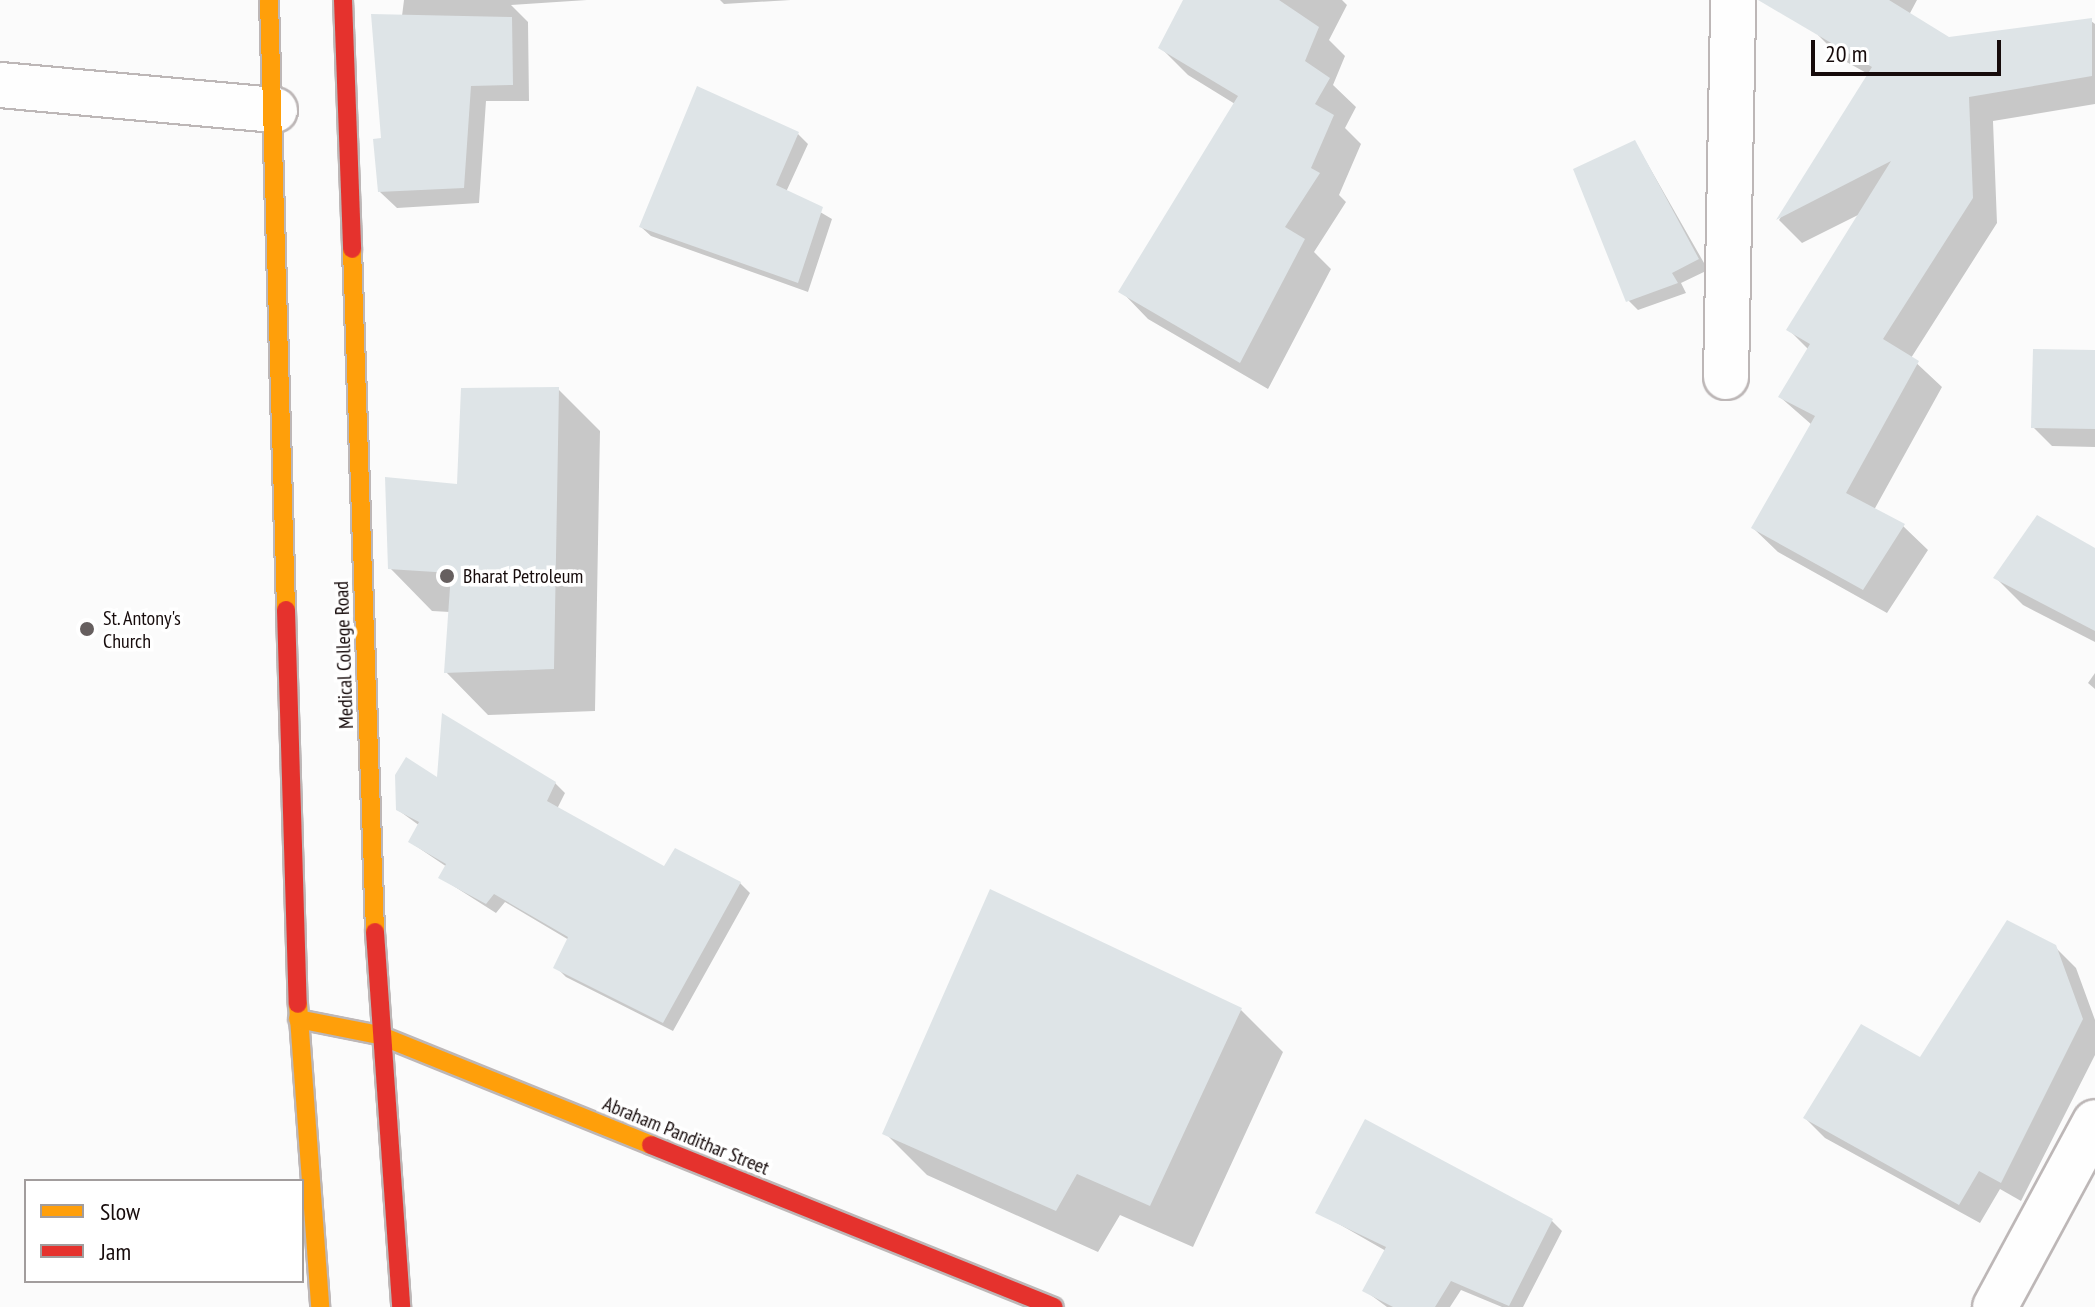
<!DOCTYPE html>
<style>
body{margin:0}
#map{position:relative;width:2095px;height:1307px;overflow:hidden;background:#fbfbfb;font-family:"PT Sans Narrow",sans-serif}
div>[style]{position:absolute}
.shadow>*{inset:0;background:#0003}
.building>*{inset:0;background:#dee4e7}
.roads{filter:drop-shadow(2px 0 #bdb7b7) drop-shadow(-2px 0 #bdb7b7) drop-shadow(0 2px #bdb7b7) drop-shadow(0 -2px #bdb7b7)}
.street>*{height:44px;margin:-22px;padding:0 22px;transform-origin:22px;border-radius:22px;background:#fefefe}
.slow>*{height:18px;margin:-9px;padding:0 9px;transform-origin:9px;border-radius:9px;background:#ff9f0a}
.jam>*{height:18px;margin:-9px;padding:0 9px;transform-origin:9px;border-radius:9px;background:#e5322d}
.dots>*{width:22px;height:22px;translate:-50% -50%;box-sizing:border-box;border:4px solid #fff;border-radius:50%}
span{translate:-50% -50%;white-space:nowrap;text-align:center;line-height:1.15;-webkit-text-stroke:7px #fff;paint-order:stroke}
.poi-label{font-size:20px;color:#160b0b}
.left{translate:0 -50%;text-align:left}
.street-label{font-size:20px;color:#160b0b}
.legend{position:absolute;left:24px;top:1179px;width:280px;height:104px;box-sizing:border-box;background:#fff;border:2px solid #a29d9d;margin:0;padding:10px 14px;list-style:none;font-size:24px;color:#160b0b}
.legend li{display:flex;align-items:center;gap:16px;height:40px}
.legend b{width:40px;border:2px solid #a29d9d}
.scale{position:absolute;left:1811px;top:40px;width:190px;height:36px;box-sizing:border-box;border:4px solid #160b0b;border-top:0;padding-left:10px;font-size:24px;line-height:28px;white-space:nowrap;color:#160b0b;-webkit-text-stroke:6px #fff;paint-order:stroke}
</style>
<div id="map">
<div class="shadow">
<i style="clip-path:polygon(404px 0,587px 0,511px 5px,528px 22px,529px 101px,486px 101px,479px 203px,397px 208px,380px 192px)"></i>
<i style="clip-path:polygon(720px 0,791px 0,724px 4px)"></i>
<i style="clip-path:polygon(1186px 0,1342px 0,1347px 5px,1329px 40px,1345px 56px,1333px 85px,1356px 107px,1345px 128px,1361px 144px,1339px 195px,1346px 202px,1314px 252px,1331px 269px,1268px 389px,1148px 319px,1121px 291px,1235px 104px,1188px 75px,1160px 47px)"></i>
<i style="clip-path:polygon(1815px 0,1917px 0,1909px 15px,1948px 39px,2091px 21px,2095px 24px,2095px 104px,1993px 121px,1997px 223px,1911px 358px,1942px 387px,1874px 510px,1903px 526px,1928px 550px,1887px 613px,1778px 552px,1753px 528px,1812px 425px,1780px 397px,1809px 350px,1789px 330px,1862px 213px,1802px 243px,1779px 220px,1870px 75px,1843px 60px,1818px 35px)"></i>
<i style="clip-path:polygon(798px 134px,808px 144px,786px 192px,832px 219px,808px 292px,651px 236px,641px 227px)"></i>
<i style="clip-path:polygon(1635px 142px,1708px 270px,1681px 283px,1686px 293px,1638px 310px,1628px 300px)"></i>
<i style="clip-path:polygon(2095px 352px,2095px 447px,2052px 446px,2033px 427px)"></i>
<i style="clip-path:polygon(558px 389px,600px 431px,595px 711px,488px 715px,446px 672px,450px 612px,432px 611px,390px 568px)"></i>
<i style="clip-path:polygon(2095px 550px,2095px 642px,2023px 605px,1996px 578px)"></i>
<i style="clip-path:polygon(2095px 673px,2095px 689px,2088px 683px)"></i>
<i style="clip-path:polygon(439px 780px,555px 783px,565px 793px,557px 809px,665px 869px,740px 883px,750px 893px,673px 1031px,566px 977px,556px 967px,569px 940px,505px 902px,496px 913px,441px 878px,447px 867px,410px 842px,420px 826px,398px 810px)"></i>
<i style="clip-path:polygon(2055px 947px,2076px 968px,2095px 1020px,2095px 1055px,2021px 1201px,2000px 1189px,1980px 1223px,1825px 1138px,1805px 1118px,1920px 1060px)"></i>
<i style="clip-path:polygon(1241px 1010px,1283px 1052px,1193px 1247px,1120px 1215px,1098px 1252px,927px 1175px,885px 1133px)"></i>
<i style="clip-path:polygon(1318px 1212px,1552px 1221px,1562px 1231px,1523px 1307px,1502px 1307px,1461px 1290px,1450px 1307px,1387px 1307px,1364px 1290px,1386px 1251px)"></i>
</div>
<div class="building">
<i style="clip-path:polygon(1183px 0,1279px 0,1319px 27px,1305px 61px,1330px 78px,1315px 104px,1334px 115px,1311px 168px,1320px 173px,1285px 227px,1305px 239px,1240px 363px,1118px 292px,1238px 96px,1158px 48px)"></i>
<i style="clip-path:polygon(1758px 0,1889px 0,1949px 37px,2092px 18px,2092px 76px,1969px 97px,1973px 198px,1883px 339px,1919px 361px,1846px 493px,1905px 524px,1863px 590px,1751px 528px,1815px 416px,1778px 397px,1810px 344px,1786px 330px,1891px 161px,1776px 220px,1872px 67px)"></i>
<i style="clip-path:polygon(371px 14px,512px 17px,513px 85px,471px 86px,464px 188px,378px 192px,373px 139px,381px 138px)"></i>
<i style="clip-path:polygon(697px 86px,799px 132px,776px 185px,823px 207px,798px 283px,639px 227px)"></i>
<i style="clip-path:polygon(1635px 140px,1699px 259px,1672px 273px,1678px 283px,1626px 302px,1573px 169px)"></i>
<i style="clip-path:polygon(2033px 349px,2095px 350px,2095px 429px,2031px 428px)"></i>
<i style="clip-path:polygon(559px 387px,554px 669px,444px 673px,451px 573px,388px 569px,385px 477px,457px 484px,461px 388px)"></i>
<i style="clip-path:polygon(2037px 515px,2095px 548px,2095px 631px,1993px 578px)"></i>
<i style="clip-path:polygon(442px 713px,556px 782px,547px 801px,664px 866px,675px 848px,741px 882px,663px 1023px,553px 968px,568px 937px,494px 894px,486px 904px,438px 878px,446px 864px,408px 842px,419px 822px,396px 810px,395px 775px,406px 757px,437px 777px)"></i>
<i style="clip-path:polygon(990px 889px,1242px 1008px,1150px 1206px,1077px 1174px,1056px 1211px,882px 1134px)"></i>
<i style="clip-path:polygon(2007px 920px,2056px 945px,2083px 1019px,2001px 1183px,1979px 1171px,1959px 1205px,1803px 1118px,1861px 1024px,1920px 1057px)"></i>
<i style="clip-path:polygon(1365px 1119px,1553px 1219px,1509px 1306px,1451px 1281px,1435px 1307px,1393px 1307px,1362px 1291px,1386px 1247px,1315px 1213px)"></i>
</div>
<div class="roads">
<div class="street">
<i style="left:0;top:85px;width:276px;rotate:5.2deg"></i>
<i style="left:1726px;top:377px;width:377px;rotate:-88.9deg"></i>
<i style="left:1995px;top:1307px;width:210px;rotate:-61.6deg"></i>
</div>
<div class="slow">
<i style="left:269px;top:0;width:610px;rotate:88.4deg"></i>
<i style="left:352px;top:249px;width:683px;rotate:88.07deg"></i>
<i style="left:298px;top:1004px;width:304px;rotate:85.8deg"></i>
<i style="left:298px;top:1019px;width:83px;rotate:11.2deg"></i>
<i style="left:379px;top:1035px;width:293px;rotate:22deg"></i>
</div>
<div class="jam">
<i style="left:343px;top:0;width:249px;rotate:87.9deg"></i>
<i style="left:286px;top:610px;width:394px;rotate:88.3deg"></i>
<i style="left:375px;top:932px;width:376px;rotate:86deg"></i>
<i style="left:651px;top:1145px;width:434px;rotate:21.9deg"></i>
</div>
</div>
<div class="dots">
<i style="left:447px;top:576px;background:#665f5f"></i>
<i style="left:87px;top:629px;background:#665f5f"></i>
</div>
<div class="poi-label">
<span class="left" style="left:463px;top:576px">Bharat Petroleum</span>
<span class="left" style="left:103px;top:630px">St. Antony's<br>Church</span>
</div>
<div class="street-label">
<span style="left:344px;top:655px;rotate:-92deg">Medical College Road</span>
<span style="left:686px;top:1136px;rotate:22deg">Abraham Pandithar Street</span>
</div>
<ul class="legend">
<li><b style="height:10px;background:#ff9f0a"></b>Slow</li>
<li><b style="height:10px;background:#e5322d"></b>Jam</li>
</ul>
<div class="scale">20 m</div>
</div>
